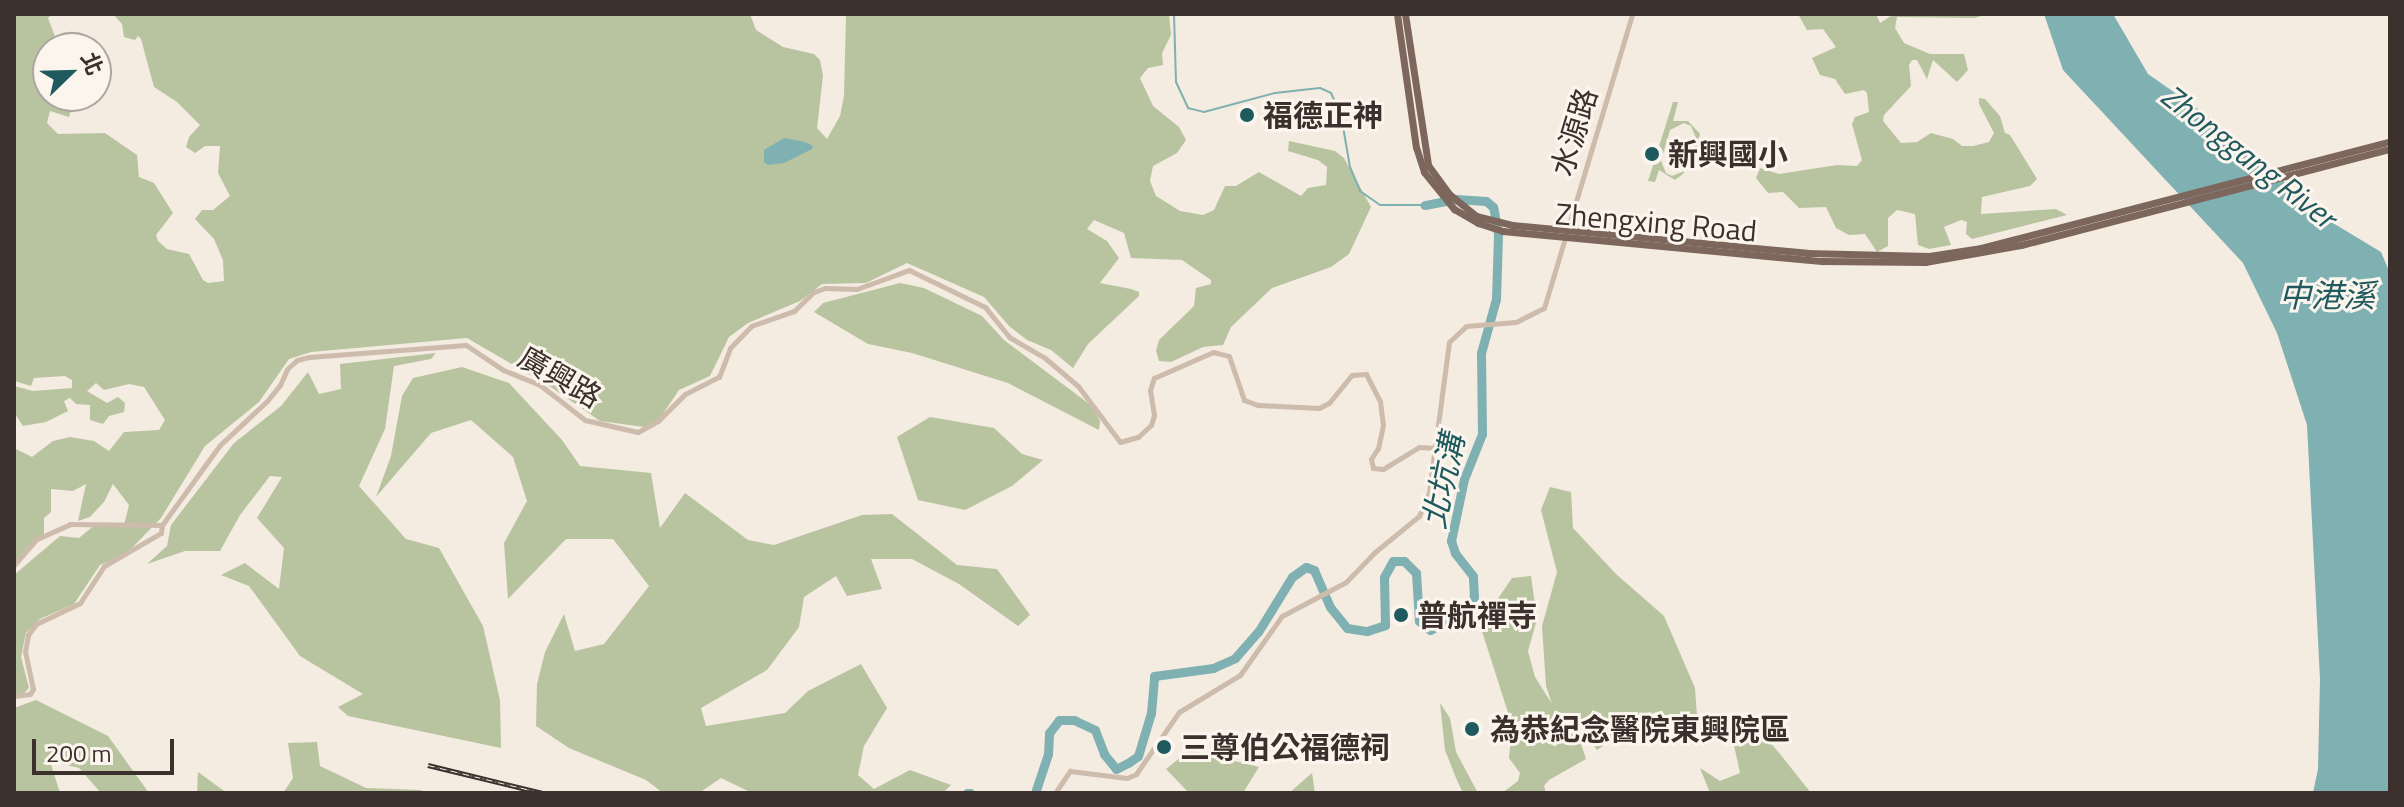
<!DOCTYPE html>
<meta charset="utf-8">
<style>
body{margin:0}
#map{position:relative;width:2404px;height:807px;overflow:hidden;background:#f4ebe1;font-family:"Titillium Web","Noto Sans TC",sans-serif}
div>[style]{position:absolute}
.green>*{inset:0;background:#b8c4a0}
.water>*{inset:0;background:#7fb0b2}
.stream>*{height:2px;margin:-1px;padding:0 1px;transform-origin:1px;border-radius:1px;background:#7fb0b2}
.river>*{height:9px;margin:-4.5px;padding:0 4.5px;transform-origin:4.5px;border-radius:4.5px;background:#7fb0b2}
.minor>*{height:5px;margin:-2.5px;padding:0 2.5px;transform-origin:2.5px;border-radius:2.5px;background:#cdbbac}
.major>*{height:7px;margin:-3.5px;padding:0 3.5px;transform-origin:3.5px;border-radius:3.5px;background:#7d675c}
.rail>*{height:5px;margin-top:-2.5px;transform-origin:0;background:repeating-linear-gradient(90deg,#fbf5ee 0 6px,#3b302b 0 12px);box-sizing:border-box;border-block:2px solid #3b302b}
.dots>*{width:22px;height:22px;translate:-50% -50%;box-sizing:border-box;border:4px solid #fbf5ee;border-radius:50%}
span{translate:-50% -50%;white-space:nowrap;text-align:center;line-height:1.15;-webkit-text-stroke:6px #fbf5ee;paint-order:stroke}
.poi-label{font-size:30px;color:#3b302b;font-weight:700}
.left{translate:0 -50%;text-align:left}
.street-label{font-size:30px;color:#3b302b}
.water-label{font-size:32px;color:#1f5a5e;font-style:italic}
.frame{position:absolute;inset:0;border:16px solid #3b302b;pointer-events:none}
.north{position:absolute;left:32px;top:32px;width:80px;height:80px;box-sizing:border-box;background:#fbf5ee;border:2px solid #aea6a0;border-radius:50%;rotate:67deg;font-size:22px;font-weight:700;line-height:32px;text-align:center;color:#3b302b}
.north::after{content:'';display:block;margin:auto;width:28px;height:36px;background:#1f5a5e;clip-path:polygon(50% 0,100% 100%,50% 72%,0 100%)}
.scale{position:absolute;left:32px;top:739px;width:142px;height:36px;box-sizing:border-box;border:4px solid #3b302b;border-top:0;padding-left:10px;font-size:24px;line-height:28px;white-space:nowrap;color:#3b302b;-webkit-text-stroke:6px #fbf5ee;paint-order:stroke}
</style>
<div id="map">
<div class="green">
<i style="clip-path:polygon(14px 14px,52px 14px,48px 18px,56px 39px,82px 43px,84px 48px,48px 48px,48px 96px,72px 96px,73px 102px,69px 117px,50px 111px,47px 123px,58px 134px,105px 133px,137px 155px,139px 177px,154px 183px,173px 213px,156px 235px,158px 241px,167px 249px,189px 254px,203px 280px,208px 283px,224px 281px,223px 260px,214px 239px,195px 219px,202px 210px,213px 210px,230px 196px,218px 173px,220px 146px,205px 146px,195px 153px,186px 147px,189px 137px,200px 125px,177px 102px,154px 87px,141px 39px,138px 36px,135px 40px,124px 37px,122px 24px,113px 14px,750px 14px,756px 30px,783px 47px,814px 54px,820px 60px,823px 76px,817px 128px,827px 139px,840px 116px,844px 96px,846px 14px,1169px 14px,1171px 35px,1162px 53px,1163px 65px,1148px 68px,1140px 78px,1153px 106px,1179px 127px,1186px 140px,1177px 153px,1153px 166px,1150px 181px,1156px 196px,1180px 211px,1203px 215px,1214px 210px,1225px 186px,1236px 186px,1259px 172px,1301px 196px,1308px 188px,1326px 185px,1327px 167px,1318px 160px,1288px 151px,1289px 141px,1335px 151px,1344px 158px,1371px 207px,1349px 254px,1331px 267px,1272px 288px,1231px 327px,1223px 345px,1203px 347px,1171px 362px,1159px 361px,1156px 351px,1159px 340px,1194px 306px,1196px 288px,1211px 284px,1211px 280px,1182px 260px,1131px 258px,1124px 233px,1094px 220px,1087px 229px,1107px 241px,1119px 258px,1100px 283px,1131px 289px,1139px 292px,1139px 296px,1088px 344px,1073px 368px,1051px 350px,1027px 340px,1009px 326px,984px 297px,907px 263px,866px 283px,822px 284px,800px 301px,748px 323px,729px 337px,710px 376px,679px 390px,656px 424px,644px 427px,600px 421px,551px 387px,467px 338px,311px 352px,289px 359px,259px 402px,205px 446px,161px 518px,126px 554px,100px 565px,74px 604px,40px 619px,26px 633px,21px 657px,29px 688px,23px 694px,14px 695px,14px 575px,60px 536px,79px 538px,97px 523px,124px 525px,129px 505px,113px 484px,104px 502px,90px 517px,78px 521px,86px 484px,73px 491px,51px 489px,51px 512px,44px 518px,44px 535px,15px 563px,14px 448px,32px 457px,53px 441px,70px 437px,94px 441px,109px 451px,124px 432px,159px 430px,165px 420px,144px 387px,129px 384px,104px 390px,96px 383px,87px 391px,107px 403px,118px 397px,125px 403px,124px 412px,109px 416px,103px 424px,90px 420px,90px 405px,76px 404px,70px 398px,64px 401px,68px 411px,46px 422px,23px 426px,15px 414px,14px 386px,33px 391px,72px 388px,72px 380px,65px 376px,34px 378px,31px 386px,14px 381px)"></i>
<i style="clip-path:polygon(1798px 14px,1876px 14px,1880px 23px,1894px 14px,1989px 14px,1974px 18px,1897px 17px,1895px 28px,1904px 43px,1930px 54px,1964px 54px,1968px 70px,1957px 82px,1933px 60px,1927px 79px,1917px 60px,1912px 60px,1909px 65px,1911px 86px,1884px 115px,1883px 121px,1901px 143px,1917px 142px,1931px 133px,1953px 139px,1962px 146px,1973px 146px,1989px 142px,1994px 133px,1979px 104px,1979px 98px,1985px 99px,2000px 116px,2005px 133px,2010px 135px,2037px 179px,2030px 186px,1982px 197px,1981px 214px,2056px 209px,2067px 215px,1972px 239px,1966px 234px,1967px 222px,1961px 220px,1944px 227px,1951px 245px,1929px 249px,1918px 245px,1915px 214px,1897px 210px,1888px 218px,1888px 246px,1877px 252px,1865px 234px,1849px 235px,1836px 228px,1826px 207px,1799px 208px,1783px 192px,1768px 193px,1756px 178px,1760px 168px,1779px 174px,1837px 165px,1857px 166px,1862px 160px,1852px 124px,1855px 117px,1869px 112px,1867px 93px,1864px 90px,1845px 94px,1835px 79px,1820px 75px,1812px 58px,1836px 47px,1823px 29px,1807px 30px)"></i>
<i style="clip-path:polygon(evenodd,1673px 102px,1678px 102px,1673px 121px,1688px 121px,1700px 134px,1692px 167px,1675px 180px,1659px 170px,1655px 182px,1648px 181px,1673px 102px,1684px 123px,1691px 126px,1696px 138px,1687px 170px,1672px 176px,1666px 173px,1661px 161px,1670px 130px,1684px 123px)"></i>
<i style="clip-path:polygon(900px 283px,924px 288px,982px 316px,1004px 340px,1092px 406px,1100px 421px,1099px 430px,1008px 383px,912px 353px,868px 344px,814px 312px,823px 303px)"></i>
<i style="clip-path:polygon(436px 353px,431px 359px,394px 366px,385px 429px,359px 486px,406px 539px,439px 548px,483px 626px,500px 700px,501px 748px,348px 716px,338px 707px,363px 694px,300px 656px,249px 586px,221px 575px,245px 563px,279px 589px,284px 548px,257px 518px,282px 477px,270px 476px,240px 515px,220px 551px,185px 551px,147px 564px,167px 546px,171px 525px,234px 443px,281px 406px,308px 372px,319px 394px,341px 389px,340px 364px)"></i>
<i style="clip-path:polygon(462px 367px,509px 383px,562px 440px,580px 466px,651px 473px,660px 528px,685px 493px,748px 540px,774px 545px,862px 515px,892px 514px,957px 565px,997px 569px,1030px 615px,1018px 626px,959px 584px,912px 559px,871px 559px,882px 589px,847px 596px,836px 576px,804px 597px,799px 627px,767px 670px,701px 708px,706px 726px,785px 713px,808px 691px,861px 664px,887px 708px,864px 746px,858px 775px,874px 789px,910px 770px,951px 785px,943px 793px,752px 793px,721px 778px,699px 793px,663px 793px,646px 780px,569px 748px,536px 726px,537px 684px,545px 652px,564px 614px,575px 651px,604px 644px,649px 586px,613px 539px,566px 539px,508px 599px,504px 543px,527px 501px,513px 457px,471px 420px,431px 433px,376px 497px,391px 456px,402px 396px,413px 378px)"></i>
<i style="clip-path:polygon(930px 417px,994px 428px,1022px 454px,1043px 460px,1012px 486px,965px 510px,918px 500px,897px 437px)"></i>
<i style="clip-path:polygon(1550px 487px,1571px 492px,1573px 528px,1616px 574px,1664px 616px,1695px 688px,1697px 716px,1623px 732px,1597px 750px,1574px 718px,1566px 714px,1573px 719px,1586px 759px,1549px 780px,1544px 786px,1546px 793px,1502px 793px,1518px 781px,1520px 773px,1509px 758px,1512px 725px,1480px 625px,1512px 578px,1531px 576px,1537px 619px,1528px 651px,1535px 677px,1552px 704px,1546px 686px,1542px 626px,1557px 572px,1541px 510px)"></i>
<i style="clip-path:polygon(36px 700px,108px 736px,149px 793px,101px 793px,79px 768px,50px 761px,60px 793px,14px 793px,14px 708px)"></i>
<i style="clip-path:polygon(1440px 703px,1450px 718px,1456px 752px,1478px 793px,1463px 793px,1456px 778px,1445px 750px)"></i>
<i style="clip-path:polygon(1745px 713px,1780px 754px,1811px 793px,1710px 793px,1700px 768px,1720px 781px,1740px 773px,1732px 736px)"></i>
<i style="clip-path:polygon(317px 742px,320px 766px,366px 788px,422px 790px,421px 793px,283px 793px,293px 778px,288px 743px)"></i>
<i style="clip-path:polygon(1190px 750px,1259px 767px,1243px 793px,1189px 793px,1166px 769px)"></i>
<i style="clip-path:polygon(198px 772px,227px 793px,197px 793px)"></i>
<i style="clip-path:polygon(1312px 773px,1315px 793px,1289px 793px)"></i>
</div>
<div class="water">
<i style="clip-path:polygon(2044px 14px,2113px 14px,2148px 74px,2198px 109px,2333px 223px,2381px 252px,2390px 273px,2390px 793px,2313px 793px,2318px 769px,2320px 679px,2307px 425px,2277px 333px,2243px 263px,2063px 70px)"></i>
<i style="clip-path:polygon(784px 138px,805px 142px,813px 146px,812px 149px,784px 163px,768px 165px,764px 162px,764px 150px)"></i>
</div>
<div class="stream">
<i style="left:1174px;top:14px;width:68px;rotate:88.3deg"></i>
<i style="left:1176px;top:82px;width:29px;rotate:65deg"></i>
<i style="left:1188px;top:108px;width:16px;rotate:14deg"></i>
<i style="left:1204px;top:112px;width:73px;rotate:-15deg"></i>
<i style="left:1275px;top:93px;width:45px;rotate:-6.3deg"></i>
<i style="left:1320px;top:88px;width:12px;rotate:24deg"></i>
<i style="left:1331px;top:93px;width:24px;rotate:66deg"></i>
<i style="left:1341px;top:115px;width:53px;rotate:80.2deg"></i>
<i style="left:1350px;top:167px;width:26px;rotate:67deg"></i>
<i style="left:1360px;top:191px;width:24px;rotate:35deg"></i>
<i style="left:1380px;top:205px;width:45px"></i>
</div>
<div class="river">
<i style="left:967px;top:793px;width:3px"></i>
<i style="left:1035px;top:793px;width:41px;rotate:-71.6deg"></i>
<i style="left:1048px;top:754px;width:21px;rotate:-87deg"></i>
<i style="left:1049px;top:733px;width:16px;rotate:-52deg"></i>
<i style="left:1059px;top:720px;width:15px"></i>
<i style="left:1074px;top:720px;width:23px;rotate:25deg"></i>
<i style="left:1095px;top:730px;width:26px;rotate:69deg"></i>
<i style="left:1104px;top:754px;width:19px;rotate:51deg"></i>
<i style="left:1116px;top:769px;width:13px;rotate:-27deg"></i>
<i style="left:1128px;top:763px;width:12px;rotate:-35deg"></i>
<i style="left:1138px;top:756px;width:45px;rotate:-73.2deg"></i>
<i style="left:1151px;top:713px;width:37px;rotate:-85deg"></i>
<i style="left:1154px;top:676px;width:60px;rotate:-7.7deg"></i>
<i style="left:1213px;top:668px;width:24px;rotate:-24deg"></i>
<i style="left:1235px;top:658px;width:35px;rotate:-49deg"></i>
<i style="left:1258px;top:632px;width:65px;rotate:-58.3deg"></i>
<i style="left:1292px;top:577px;width:17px;rotate:-36deg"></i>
<i style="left:1306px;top:567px;width:9px;rotate:21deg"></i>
<i style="left:1314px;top:570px;width:40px;rotate:66.6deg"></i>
<i style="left:1330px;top:607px;width:27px;rotate:51deg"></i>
<i style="left:1347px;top:628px;width:20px;rotate:9deg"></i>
<i style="left:1367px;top:631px;width:19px;rotate:-18deg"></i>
<i style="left:1385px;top:625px;width:48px;rotate:-91.2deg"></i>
<i style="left:1384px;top:577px;width:18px;rotate:-61deg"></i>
<i style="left:1393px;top:561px;width:11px"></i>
<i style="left:1404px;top:561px;width:17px;rotate:45deg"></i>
<i style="left:1416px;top:573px;width:48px;rotate:86.4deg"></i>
<i style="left:1419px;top:621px;width:14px;rotate:39deg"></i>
<i style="left:1430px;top:630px;width:30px;rotate:-27deg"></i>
<i style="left:1457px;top:616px;width:25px;rotate:-48deg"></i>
<i style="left:1474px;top:597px;width:21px;rotate:-93deg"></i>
<i style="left:1473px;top:576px;width:29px;rotate:-128deg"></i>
<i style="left:1455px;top:553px;width:13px;rotate:-108deg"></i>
<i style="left:1451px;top:541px;width:63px;rotate:-78.2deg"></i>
<i style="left:1464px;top:479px;width:48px;rotate:-68.2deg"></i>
<i style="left:1482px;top:434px;width:81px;rotate:-90.7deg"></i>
<i style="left:1481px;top:353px;width:56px;rotate:-74.5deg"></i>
<i style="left:1496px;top:299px;width:65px;rotate:-88.2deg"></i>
<i style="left:1498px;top:234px;width:27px;rotate:-100deg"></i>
<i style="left:1493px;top:207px;width:9px;rotate:-139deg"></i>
<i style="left:1486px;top:201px;width:30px;rotate:-176deg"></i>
<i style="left:1456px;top:199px;width:32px;rotate:169deg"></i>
</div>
<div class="minor">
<i style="left:14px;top:565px;width:35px;rotate:-49deg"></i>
<i style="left:37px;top:539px;width:36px;rotate:-24deg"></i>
<i style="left:70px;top:524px;width:92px;rotate:0.6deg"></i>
<i style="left:14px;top:696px;width:16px;rotate:-7deg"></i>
<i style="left:30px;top:694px;width:6px;rotate:-59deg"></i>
<i style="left:33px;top:689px;width:38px;rotate:-102deg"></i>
<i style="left:25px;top:652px;width:17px;rotate:-80deg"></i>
<i style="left:28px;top:635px;width:14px;rotate:-54deg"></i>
<i style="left:36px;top:624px;width:49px;rotate:-25.5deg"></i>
<i style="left:80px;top:603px;width:44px;rotate:-57deg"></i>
<i style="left:104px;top:566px;width:66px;rotate:-30.1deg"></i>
<i style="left:161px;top:533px;width:8px;rotate:-83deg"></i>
<i style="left:162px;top:525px;width:99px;rotate:-54.1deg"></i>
<i style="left:220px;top:445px;width:64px;rotate:-43.1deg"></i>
<i style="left:267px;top:401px;width:21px;rotate:-51deg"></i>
<i style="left:280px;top:385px;width:17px;rotate:-66deg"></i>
<i style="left:287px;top:369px;width:13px;rotate:-42deg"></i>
<i style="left:297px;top:360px;width:12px;rotate:-14deg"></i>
<i style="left:309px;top:357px;width:157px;rotate:-4.4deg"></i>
<i style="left:466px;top:345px;width:45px;rotate:34deg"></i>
<i style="left:503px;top:370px;width:40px;rotate:22deg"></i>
<i style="left:540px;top:385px;width:57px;rotate:37.9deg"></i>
<i style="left:585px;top:420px;width:54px;rotate:12.8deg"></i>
<i style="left:638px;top:432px;width:23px;rotate:-29deg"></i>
<i style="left:658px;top:421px;width:38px;rotate:-45deg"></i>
<i style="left:685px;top:394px;width:38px;rotate:-27deg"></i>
<i style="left:719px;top:377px;width:31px;rotate:-69deg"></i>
<i style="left:730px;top:348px;width:30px;rotate:-46deg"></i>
<i style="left:751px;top:326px;width:46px;rotate:-19.2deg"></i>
<i style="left:794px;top:311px;width:28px;rotate:-44deg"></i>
<i style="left:814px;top:292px;width:12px;rotate:-20deg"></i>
<i style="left:825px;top:288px;width:32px;rotate:2deg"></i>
<i style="left:857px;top:289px;width:55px;rotate:-20.1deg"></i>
<i style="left:909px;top:270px;width:85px;rotate:26deg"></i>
<i style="left:985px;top:307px;width:38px;rotate:51deg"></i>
<i style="left:1009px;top:337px;width:42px;rotate:30.3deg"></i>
<i style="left:1045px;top:358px;width:43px;rotate:40.3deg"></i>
<i style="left:1078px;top:386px;width:70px;rotate:53.1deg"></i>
<i style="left:1120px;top:442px;width:19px;rotate:-16deg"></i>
<i style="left:1138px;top:437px;width:18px;rotate:-43deg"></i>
<i style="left:1151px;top:425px;width:10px;rotate:-73deg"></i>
<i style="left:1154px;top:415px;width:25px;rotate:-99deg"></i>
<i style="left:1150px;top:390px;width:13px;rotate:-72deg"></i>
<i style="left:1154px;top:378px;width:64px;rotate:-23.8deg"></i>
<i style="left:1213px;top:352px;width:16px;rotate:14deg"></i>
<i style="left:1229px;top:356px;width:46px;rotate:71.2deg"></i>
<i style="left:1244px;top:400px;width:15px;rotate:20deg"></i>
<i style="left:1258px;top:405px;width:61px;rotate:2.8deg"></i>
<i style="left:1319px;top:408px;width:11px;rotate:-27deg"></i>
<i style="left:1329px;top:403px;width:36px;rotate:-51deg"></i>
<i style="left:1352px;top:375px;width:14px;rotate:-4deg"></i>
<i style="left:1366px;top:374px;width:30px;rotate:63deg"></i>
<i style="left:1380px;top:401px;width:24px;rotate:83deg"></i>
<i style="left:1383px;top:425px;width:24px;rotate:102deg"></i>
<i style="left:1378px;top:448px;width:13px;rotate:122deg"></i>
<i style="left:1371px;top:459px;width:9px;rotate:77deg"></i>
<i style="left:1373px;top:468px;width:10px;rotate:6deg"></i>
<i style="left:1383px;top:469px;width:42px;rotate:-31.4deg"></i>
<i style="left:1419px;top:447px;width:16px;rotate:4deg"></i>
<i style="left:1055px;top:793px;width:27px;rotate:-56deg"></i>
<i style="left:1070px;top:771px;width:57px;rotate:7deg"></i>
<i style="left:1127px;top:778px;width:10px;rotate:-24deg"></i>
<i style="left:1136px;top:774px;width:75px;rotate:-55.3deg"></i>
<i style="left:1179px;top:712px;width:71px;rotate:-31.2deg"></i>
<i style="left:1240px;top:675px;width:72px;rotate:-54.6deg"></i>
<i style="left:1282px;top:616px;width:72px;rotate:-28deg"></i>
<i style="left:1346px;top:582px;width:42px;rotate:-46deg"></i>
<i style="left:1375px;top:552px;width:57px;rotate:-39.3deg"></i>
<i style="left:1419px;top:516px;width:26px;rotate:-67deg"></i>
<i style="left:1429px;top:492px;width:151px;rotate:-82.4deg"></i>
<i style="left:1449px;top:342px;width:23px;rotate:-43deg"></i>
<i style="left:1466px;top:326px;width:50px;rotate:-4.6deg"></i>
<i style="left:1516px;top:322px;width:31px;rotate:-27deg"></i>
<i style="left:1544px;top:308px;width:307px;rotate:-73.3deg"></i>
</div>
<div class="major">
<i style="left:1397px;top:14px;width:134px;rotate:81.9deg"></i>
<i style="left:1416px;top:147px;width:26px;rotate:72deg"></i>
<i style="left:1424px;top:172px;width:48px;rotate:51deg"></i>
<i style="left:1454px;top:209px;width:28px;rotate:30deg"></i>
<i style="left:1478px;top:223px;width:26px;rotate:18deg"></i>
<i style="left:1503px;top:231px;width:320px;rotate:5.4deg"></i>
<i style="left:1822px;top:261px;width:103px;rotate:0.6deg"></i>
<i style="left:1925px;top:262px;width:97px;rotate:-10deg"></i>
<i style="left:2021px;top:245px;width:378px;rotate:-14.6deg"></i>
<i style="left:1405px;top:14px;width:153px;rotate:81.3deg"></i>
<i style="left:1428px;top:165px;width:36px;rotate:54deg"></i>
<i style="left:1449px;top:194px;width:35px;rotate:39deg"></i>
<i style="left:1476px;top:216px;width:37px;rotate:14deg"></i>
<i style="left:1512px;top:225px;width:296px;rotate:5.4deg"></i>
<i style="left:1807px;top:253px;width:122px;rotate:1.4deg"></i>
<i style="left:1929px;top:256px;width:53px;rotate:-8.7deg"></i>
<i style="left:1981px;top:248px;width:420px;rotate:-14.6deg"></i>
</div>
<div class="rail">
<i style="left:428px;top:765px;width:118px;rotate:13.7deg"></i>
</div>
<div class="dots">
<i style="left:1247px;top:115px;background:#1f5a5e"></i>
<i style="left:1652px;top:154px;background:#1f5a5e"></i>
<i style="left:1401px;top:615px;background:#1f5a5e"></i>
<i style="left:1472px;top:729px;background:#1f5a5e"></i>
<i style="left:1164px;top:747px;background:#1f5a5e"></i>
</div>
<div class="poi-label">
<span class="left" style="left:1263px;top:115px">福德正神</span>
<span class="left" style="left:1668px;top:154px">新興國小</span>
<span class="left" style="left:1417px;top:615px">普航禪寺</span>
<span class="left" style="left:1490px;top:729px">為恭紀念醫院東興院區</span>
<span class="left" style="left:1180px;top:747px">三尊伯公福德祠</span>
</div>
<div class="street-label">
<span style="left:1574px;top:132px;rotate:-73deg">水源路</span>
<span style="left:1656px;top:222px;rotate:5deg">Zhengxing Road</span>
<span style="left:560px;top:377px;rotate:30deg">廣興路</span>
</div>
<div class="water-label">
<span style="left:2249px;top:156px;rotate:38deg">Zhonggang River</span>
<span style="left:2327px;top:295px">中港溪</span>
<span style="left:1443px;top:481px;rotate:-78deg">北坑溝</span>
</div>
<div class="frame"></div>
<div class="north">北</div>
<div class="scale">200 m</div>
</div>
